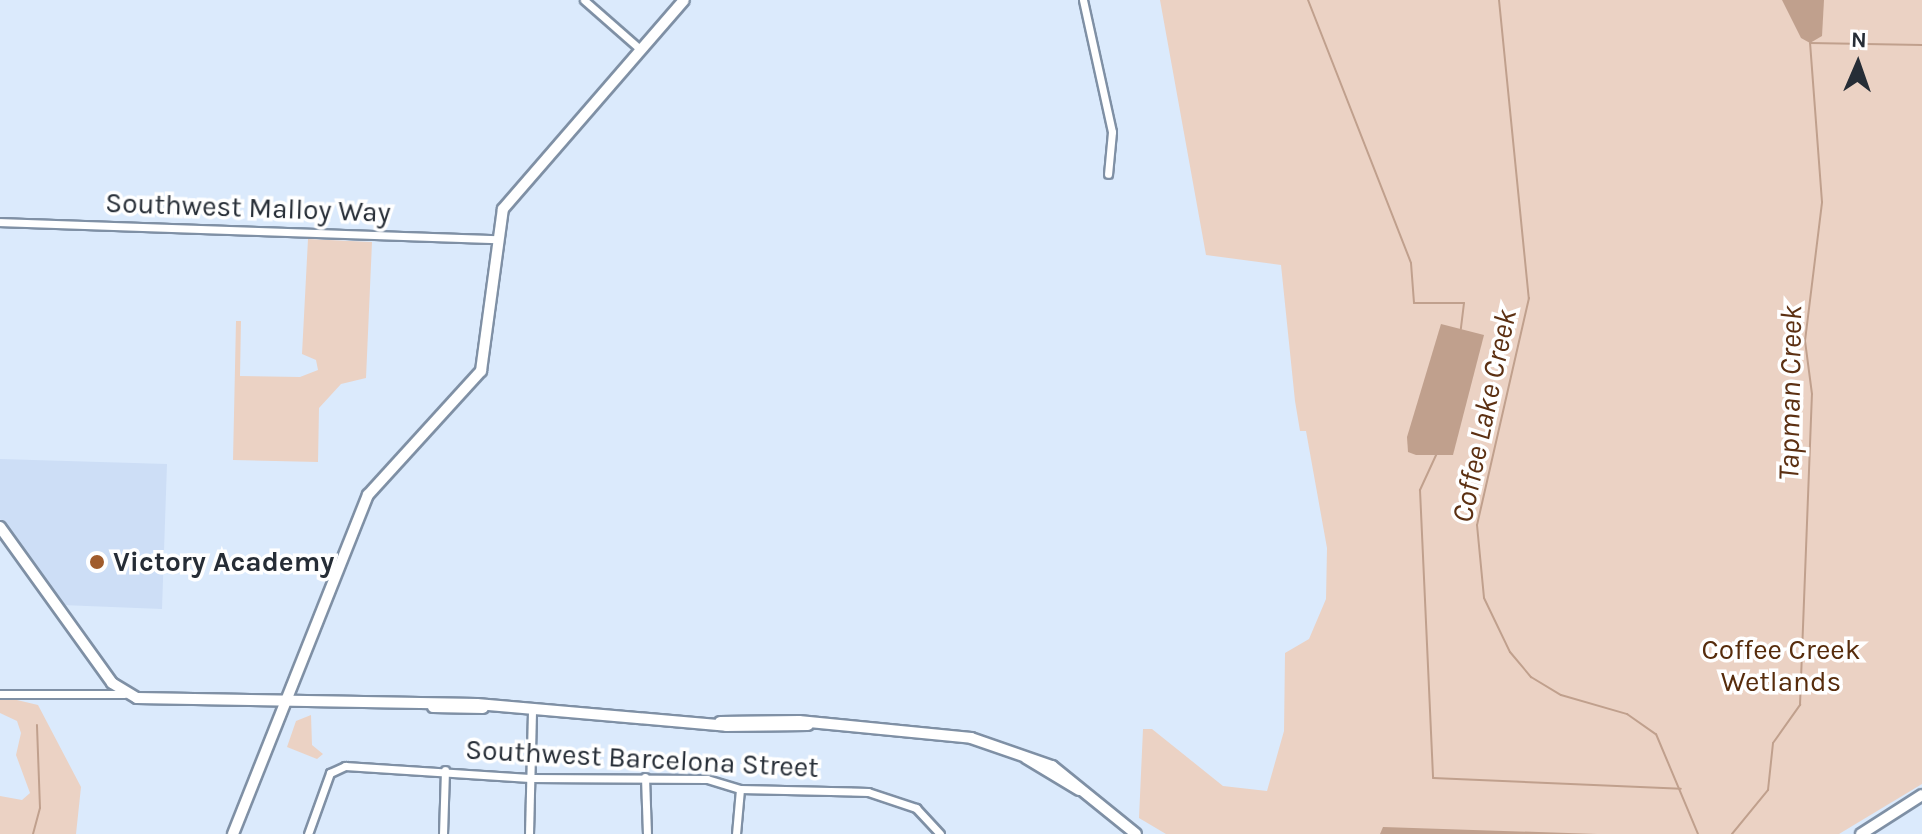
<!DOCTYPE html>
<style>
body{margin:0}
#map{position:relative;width:1922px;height:834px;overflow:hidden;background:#dbeafc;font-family:Karla,sans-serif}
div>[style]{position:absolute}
.built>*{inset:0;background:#cddef6}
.green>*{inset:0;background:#ebd2c4}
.water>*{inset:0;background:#c0a08d}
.stream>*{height:2px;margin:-1px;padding:0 1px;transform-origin:1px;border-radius:1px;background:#c0a08d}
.roads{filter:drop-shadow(2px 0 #7f90a5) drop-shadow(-2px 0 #7f90a5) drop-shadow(0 2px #7f90a5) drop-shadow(0 -2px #7f90a5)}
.street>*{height:7px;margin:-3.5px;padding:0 3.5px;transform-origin:3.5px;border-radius:3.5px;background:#fff}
.secondary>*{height:10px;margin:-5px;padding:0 5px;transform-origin:5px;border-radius:5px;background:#fff}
.dots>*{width:22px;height:22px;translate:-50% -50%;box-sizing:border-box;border:4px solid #fff;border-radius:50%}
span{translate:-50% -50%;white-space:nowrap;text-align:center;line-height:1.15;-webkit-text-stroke:7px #fff;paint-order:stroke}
.street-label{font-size:28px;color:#262d36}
.poi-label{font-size:28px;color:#262d36;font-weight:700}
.left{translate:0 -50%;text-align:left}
.park-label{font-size:28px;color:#572c0c}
.water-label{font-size:30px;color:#5c3012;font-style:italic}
.north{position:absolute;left:1818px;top:24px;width:80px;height:80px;-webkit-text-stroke:6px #fff;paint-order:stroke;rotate:2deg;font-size:22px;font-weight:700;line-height:32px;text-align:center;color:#262d36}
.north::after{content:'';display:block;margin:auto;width:28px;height:36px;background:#262d36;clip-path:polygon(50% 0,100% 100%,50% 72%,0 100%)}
</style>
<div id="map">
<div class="built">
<i style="clip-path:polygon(0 459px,167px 464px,162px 609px,62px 605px,0 519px)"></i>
</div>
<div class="green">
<i style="clip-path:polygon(1160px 0,1922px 0,1922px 784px,1839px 834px,1166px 834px,1139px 818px,1143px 729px,1152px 729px,1223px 786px,1267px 791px,1284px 731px,1285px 653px,1309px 639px,1326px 599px,1327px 548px,1306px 431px,1300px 431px,1295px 401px,1281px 265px,1206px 255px)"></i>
<i style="clip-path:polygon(308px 239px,372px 242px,366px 378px,341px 384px,319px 408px,318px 462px,233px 460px,236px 321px,241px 321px,240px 376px,300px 377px,318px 370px,316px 360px,302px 354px)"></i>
<i style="clip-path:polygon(0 696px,38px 705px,81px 787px,76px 834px,0 834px,0 796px,22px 800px,30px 793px,16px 755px,21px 733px,17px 721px,0 713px)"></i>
<i style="clip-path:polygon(311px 715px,312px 745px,323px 754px,317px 759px,287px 747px,296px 721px)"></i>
</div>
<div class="water">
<i style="clip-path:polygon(1782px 0,1824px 0,1822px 36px,1810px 43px,1801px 38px)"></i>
<i style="clip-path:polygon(1441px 324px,1484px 335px,1453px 455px,1416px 455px,1408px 452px,1407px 437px)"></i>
<i style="clip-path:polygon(1383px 827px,1597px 834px,1380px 834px)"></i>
</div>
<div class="stream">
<i style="left:1308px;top:0;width:282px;rotate:68.6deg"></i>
<i style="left:1411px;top:263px;width:40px;rotate:85.7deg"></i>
<i style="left:1414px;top:303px;width:50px"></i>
<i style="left:1464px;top:303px;width:26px;rotate:97deg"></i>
<i style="left:1499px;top:0;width:300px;rotate:84.3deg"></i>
<i style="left:1529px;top:298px;width:233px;rotate:102.9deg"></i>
<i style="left:1477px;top:525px;width:73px;rotate:84.5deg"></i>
<i style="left:1484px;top:598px;width:60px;rotate:64.3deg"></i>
<i style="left:1510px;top:652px;width:33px;rotate:50deg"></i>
<i style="left:1531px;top:677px;width:35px;rotate:31deg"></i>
<i style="left:1561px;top:695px;width:69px;rotate:16.1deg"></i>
<i style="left:1627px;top:714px;width:35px;rotate:35deg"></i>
<i style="left:1656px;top:734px;width:108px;rotate:67.2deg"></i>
<i style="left:1437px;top:453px;width:41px;rotate:114.7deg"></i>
<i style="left:1420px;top:490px;width:288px;rotate:87.4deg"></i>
<i style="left:1433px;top:778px;width:248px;rotate:2.5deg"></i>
<i style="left:33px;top:834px;width:27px;rotate:-75deg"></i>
<i style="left:40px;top:808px;width:83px;rotate:-92.1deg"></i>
<i style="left:1732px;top:834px;width:57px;rotate:-50.7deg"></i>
<i style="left:1768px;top:790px;width:47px;rotate:-83.9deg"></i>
<i style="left:1773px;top:743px;width:47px;rotate:-54.6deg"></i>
<i style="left:1800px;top:705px;width:311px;rotate:-87.8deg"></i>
<i style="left:1812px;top:394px;width:53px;rotate:-97.5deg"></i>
<i style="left:1805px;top:341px;width:140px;rotate:-83deg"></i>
<i style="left:1822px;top:202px;width:159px;rotate:-94.3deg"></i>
<i style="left:1810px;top:43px;width:112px;rotate:1deg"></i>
</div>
<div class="roads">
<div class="street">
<i style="left:584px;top:0;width:74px;rotate:41.2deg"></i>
<i style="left:1083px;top:0;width:135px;rotate:77.6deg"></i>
<i style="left:1112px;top:132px;width:42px;rotate:95.4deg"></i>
<i style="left:0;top:222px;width:494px;rotate:2deg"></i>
<i style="left:0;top:694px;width:124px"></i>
<i style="left:645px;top:777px;width:57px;rotate:88deg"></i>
<i style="left:308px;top:834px;width:65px;rotate:-70.2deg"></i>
<i style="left:330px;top:773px;width:17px;rotate:-25deg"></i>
<i style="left:345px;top:766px;width:185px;rotate:3.7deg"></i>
<i style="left:530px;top:778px;width:177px;rotate:0.3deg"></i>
<i style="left:707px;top:779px;width:34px;rotate:17deg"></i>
<i style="left:740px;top:789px;width:128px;rotate:1.3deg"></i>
<i style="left:868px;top:792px;width:51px;rotate:18.4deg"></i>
<i style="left:916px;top:808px;width:35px;rotate:47deg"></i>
<i style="left:443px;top:834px;width:64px;rotate:-88.2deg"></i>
<i style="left:529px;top:834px;width:124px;rotate:-88.6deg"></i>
<i style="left:736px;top:834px;width:45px;rotate:-84.9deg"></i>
</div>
<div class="secondary">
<i style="left:0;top:527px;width:192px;rotate:54.3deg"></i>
<i style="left:112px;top:683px;width:29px;rotate:31deg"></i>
<i style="left:137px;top:698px;width:340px;rotate:1deg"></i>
<i style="left:477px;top:704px;width:250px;rotate:5deg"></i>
<i style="left:726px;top:726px;width:82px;rotate:-0.7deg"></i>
<i style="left:433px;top:707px;width:50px;rotate:1.1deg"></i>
<i style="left:720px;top:722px;width:79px;rotate:-0.7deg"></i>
<i style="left:799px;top:721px;width:173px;rotate:5.6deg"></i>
<i style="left:971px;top:738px;width:86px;rotate:19.1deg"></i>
<i style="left:1052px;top:766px;width:108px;rotate:39deg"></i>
<i style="left:1026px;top:758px;width:62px;rotate:31.1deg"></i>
<i style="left:233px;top:834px;width:365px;rotate:-68.3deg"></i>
<i style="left:368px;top:495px;width:168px;rotate:-47.7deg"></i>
<i style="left:481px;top:371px;width:163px;rotate:-82.3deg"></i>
<i style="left:503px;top:209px;width:276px;rotate:-49.1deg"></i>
<i style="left:1861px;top:834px;width:72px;rotate:-32.6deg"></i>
</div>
</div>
<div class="dots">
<i style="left:97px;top:562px;background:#a05c2d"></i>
</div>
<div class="street-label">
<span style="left:248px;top:208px;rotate:2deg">Southwest Malloy Way</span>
<span style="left:642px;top:759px;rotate:3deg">Southwest Barcelona Street</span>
</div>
<div class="poi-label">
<span class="left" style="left:113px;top:562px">Victory Academy</span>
</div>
<div class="park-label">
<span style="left:1781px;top:666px">Coffee Creek<br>Wetlands</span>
</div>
<div class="water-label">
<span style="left:1790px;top:393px;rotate:-89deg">Tapman Creek</span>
<span style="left:1484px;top:416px;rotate:-78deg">Coffee Lake Creek</span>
</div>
<div class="north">N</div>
</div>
